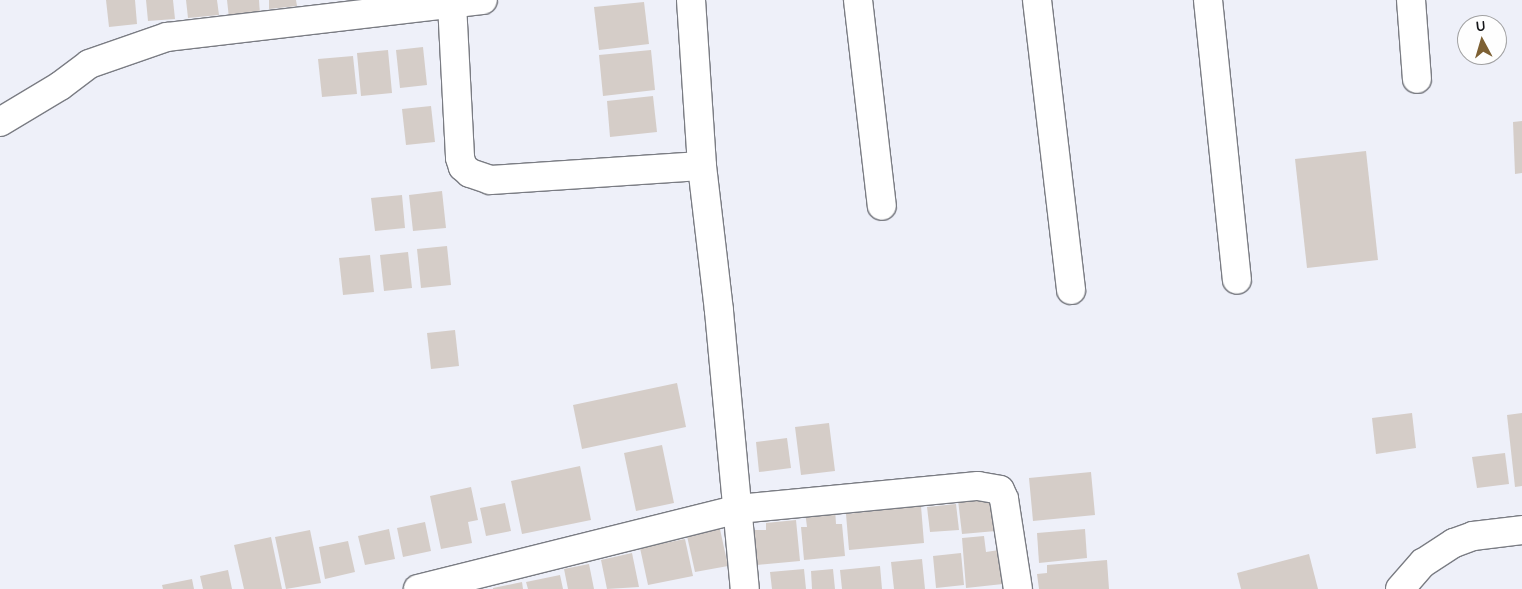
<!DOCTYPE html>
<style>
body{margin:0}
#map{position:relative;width:1522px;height:589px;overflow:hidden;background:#eef0f9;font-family:Quicksand,sans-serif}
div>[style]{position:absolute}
.building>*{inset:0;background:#d5cdc8}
.roads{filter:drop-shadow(1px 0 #7a7c83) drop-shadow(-1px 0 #7a7c83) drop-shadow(0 1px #7a7c83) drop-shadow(0 -1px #7a7c83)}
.minor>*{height:28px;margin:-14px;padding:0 14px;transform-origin:14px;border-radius:14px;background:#fff}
span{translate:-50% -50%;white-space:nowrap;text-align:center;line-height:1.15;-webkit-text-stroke:4px #fefefe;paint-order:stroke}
.north{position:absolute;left:1457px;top:15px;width:50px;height:50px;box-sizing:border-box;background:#fefefe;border:1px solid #a1a1a2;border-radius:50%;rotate:354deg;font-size:14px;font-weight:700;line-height:20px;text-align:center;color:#151619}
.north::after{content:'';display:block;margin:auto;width:18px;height:22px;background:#7d6033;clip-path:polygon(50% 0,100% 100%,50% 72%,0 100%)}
</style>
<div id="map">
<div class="building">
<i style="clip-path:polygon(106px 0,135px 0,137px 24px,109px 27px)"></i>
<i style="clip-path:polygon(146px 0,173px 0,175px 19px,148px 21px)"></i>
<i style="clip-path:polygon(186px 0,217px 0,219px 15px,188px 18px)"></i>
<i style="clip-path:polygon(227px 0,259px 0,260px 15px,229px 18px)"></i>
<i style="clip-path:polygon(269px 0,296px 0,297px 6px,269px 9px)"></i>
<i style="clip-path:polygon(644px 2px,649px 44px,599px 50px,594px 7px)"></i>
<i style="clip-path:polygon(423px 47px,427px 85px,400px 88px,396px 50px)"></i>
<i style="clip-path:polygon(388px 50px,392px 93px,361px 96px,357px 53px)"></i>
<i style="clip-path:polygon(651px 50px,655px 90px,603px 96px,599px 55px)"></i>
<i style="clip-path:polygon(353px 56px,357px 94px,322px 97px,318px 59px)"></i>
<i style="clip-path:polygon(653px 96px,657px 132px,610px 137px,607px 101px)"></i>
<i style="clip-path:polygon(431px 106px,435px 142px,406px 145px,402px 109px)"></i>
<i style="clip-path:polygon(1522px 121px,1522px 173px,1515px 174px,1513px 122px)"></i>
<i style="clip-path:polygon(1366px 151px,1378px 260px,1307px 268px,1295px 159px)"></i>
<i style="clip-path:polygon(442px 191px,446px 228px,413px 231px,409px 195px)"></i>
<i style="clip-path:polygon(402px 195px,405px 228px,375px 231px,371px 198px)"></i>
<i style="clip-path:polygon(447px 246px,451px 285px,421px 288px,417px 249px)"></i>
<i style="clip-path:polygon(408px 252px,412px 288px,384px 291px,380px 255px)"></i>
<i style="clip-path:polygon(370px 255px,374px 292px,343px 295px,339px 258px)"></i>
<i style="clip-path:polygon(455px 330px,459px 366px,431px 369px,427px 333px)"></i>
<i style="clip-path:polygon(677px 383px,686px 427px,582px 449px,573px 405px)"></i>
<i style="clip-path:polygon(1412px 413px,1416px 448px,1376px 454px,1372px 418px)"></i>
<i style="clip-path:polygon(1522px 413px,1522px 486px,1515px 487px,1507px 415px)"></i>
<i style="clip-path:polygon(829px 423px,835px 471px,801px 475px,795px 427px)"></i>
<i style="clip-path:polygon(787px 438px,791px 468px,759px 472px,756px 442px)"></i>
<i style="clip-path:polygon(662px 445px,674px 503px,636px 511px,624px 453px)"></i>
<i style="clip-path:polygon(1505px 453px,1509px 484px,1477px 488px,1472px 457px)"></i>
<i style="clip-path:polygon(580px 466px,591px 520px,522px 534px,511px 481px)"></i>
<i style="clip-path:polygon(1091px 472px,1095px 515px,1033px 521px,1029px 478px)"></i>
<i style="clip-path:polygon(471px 487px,478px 520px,468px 522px,472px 543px,441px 549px,430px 496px)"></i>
<i style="clip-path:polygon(993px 496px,996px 531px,962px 534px,958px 500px)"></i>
<i style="clip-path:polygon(505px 503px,511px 531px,486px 536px,480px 508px)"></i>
<i style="clip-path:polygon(956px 504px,959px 530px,930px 532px,927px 507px)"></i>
<i style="clip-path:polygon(921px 506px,924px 543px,849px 550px,846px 514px)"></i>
<i style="clip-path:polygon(835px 508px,836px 524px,842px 524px,845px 556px,804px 560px,801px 527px,807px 527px,805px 511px)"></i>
<i style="clip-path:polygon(718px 520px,728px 566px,695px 572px,685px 527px)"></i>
<i style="clip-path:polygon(796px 520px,800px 561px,757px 565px,753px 530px,766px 530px,766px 523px)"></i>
<i style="clip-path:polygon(425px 522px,431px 551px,403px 557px,397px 528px)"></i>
<i style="clip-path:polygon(389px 529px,395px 559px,365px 565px,358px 536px)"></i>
<i style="clip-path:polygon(1085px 529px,1087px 558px,1039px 563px,1037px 533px)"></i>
<i style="clip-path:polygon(310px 530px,321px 583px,286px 589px,275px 537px)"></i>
<i style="clip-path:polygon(984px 536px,986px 552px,999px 550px,1003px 584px,966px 588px,962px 538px)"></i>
<i style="clip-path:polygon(271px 537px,282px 589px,244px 589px,234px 545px)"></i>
<i style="clip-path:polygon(685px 539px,693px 576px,648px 585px,640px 548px)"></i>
<i style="clip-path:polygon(348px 541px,355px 572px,325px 579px,319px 547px)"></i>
<i style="clip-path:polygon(632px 553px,639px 587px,607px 589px,601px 560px)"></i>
<i style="clip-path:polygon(961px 553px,964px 585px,936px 588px,933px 556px)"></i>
<i style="clip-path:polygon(1309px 554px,1318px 589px,1241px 589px,1237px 573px)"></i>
<i style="clip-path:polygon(922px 559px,925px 589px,894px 589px,891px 562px)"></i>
<i style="clip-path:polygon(1107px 560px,1109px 589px,1039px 589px,1037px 574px,1047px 573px,1047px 565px)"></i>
<i style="clip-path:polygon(589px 564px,594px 589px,568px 589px,564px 569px)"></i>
<i style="clip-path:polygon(880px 566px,882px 589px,842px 589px,840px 570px)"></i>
<i style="clip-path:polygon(804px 569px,806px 589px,772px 589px,770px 572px)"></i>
<i style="clip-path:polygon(833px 569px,835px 589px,812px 589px,811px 571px)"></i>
<i style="clip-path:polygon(228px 570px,232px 589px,203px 589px,200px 576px)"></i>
<i style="clip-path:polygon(560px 575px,563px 589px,528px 589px,526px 582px)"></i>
<i style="clip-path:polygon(192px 579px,194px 589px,163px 589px,162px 585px)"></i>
<i style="clip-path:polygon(522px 582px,523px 589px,493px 589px,493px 588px)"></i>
</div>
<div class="roads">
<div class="minor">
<i style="left:691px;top:0;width:166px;rotate:86.2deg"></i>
<i style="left:702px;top:166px;width:146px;rotate:83.3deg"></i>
<i style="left:719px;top:311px;width:279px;rotate:84.7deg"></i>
<i style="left:858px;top:0;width:207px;rotate:83.4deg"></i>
<i style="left:1037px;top:0;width:292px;rotate:83.3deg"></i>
<i style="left:1208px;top:0;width:281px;rotate:84.1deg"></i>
<i style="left:1411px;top:0;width:79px;rotate:85.7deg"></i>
<i style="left:452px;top:4px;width:154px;rotate:87deg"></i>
<i style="left:460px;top:158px;width:9px;rotate:72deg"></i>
<i style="left:463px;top:167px;width:9px;rotate:41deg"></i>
<i style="left:470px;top:173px;width:21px;rotate:19deg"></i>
<i style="left:490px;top:180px;width:212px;rotate:-3.8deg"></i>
<i style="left:0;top:122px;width:70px;rotate:-31deg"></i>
<i style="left:60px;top:86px;width:36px;rotate:-37deg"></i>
<i style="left:89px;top:64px;width:83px;rotate:-19.1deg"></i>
<i style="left:167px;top:37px;width:318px;rotate:-6.7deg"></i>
<i style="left:418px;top:589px;width:330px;rotate:-14deg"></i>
<i style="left:738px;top:509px;width:241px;rotate:-5.5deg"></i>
<i style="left:978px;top:486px;width:22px;rotate:10deg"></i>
<i style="left:1000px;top:490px;width:10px;rotate:66deg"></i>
<i style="left:1004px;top:499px;width:91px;rotate:81.2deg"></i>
<i style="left:1400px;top:589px;width:35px;rotate:-49deg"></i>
<i style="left:1423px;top:563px;width:37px;rotate:-33deg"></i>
<i style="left:1454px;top:543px;width:20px;rotate:-20deg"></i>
<i style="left:1473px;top:536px;width:49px;rotate:-7deg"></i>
</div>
</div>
<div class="north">U</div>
</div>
